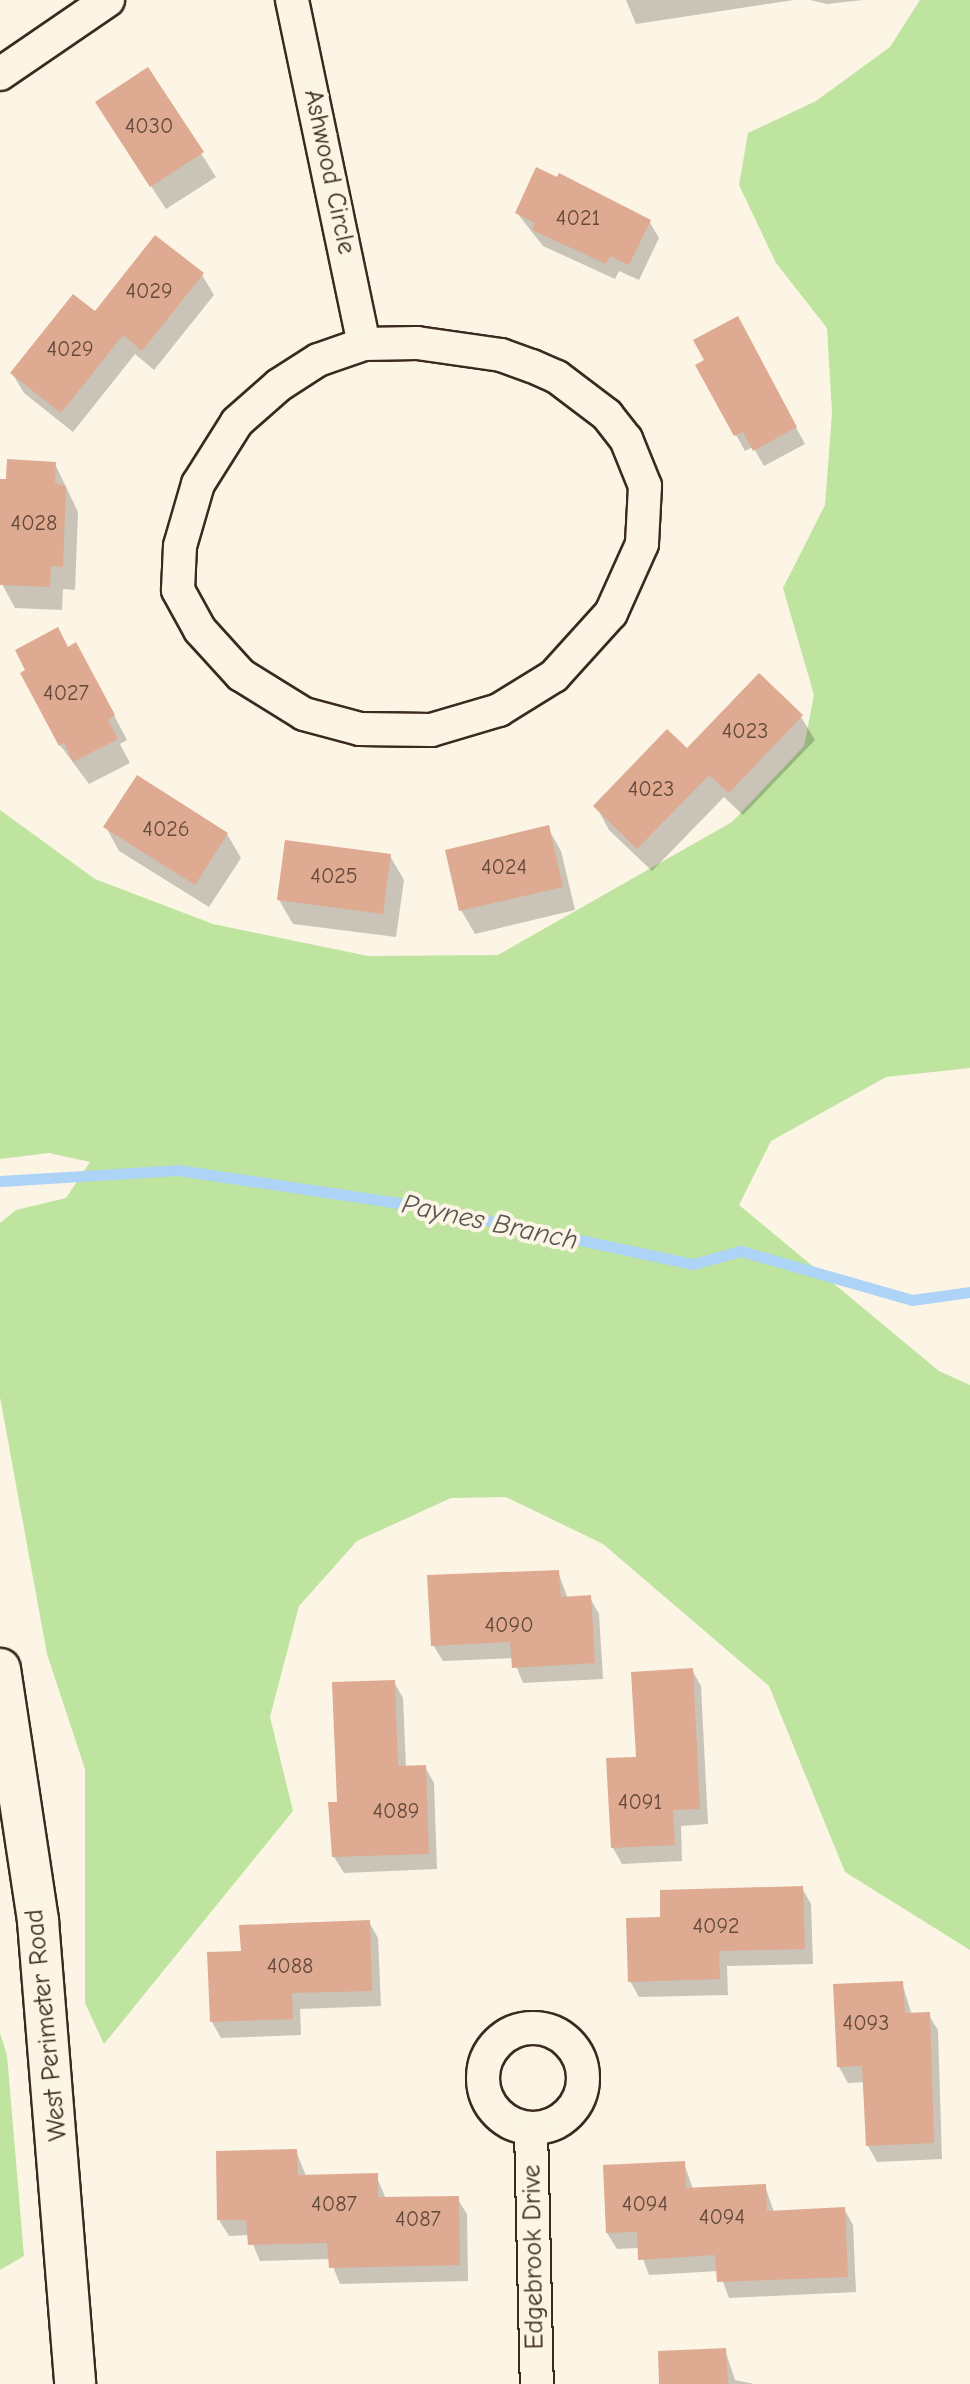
<!DOCTYPE html>
<style>
body{margin:0}
#map{position:relative;width:970px;height:2384px;overflow:hidden;background:#fcf5e5;font-family:"Comic Neue",sans-serif}
div>[style]{position:absolute}
.green>*{inset:0;background:#bee49f}
.shadow>*{inset:0;background:#0003}
.stream>*{height:11px;margin:-5.5px;padding:0 5.5px;transform-origin:5.5px;border-radius:5.5px;background:#add3f6}
.building>*{inset:0;background:#deaa91}
.roads{filter:drop-shadow(2px 0 #3b2a1e) drop-shadow(-2px 0 #3b2a1e) drop-shadow(0 2px #3b2a1e) drop-shadow(0 -2px #3b2a1e)}
.minor>*{height:32px;margin:-16px;padding:0 16px;transform-origin:16px;border-radius:16px;background:#fcf5e5}
.minor>.ring{margin:-16px;padding:0;box-sizing:content-box;background:none;border:32px solid #fcf5e5;border-radius:50%}
.tertiary>*{height:40px;margin:-20px;padding:0 20px;transform-origin:20px;border-radius:20px;background:#fcf5e5}
span{translate:-50% -50%;white-space:nowrap;text-align:center;line-height:1.15;-webkit-text-stroke:8px #fcf5e5;paint-order:stroke}
.number-label{font-size:22px;color:#644a3b}
.number-label span{-webkit-text-stroke-width:0}
.street-label{font-size:26px;color:#3b2a1e}
.water-label{font-size:28px;color:#585454;font-style:italic}
</style>
<div id="map">
<div class="green">
<i style="clip-path:polygon(920px 0,970px 0,970px 1068px,886px 1077px,771px 1141px,739px 1205px,939px 1371px,970px 1385px,970px 1950px,845px 1872px,769px 1686px,603px 1544px,506px 1497px,451px 1498px,357px 1541px,299px 1606px,270px 1717px,293px 1811px,104px 2044px,85px 2003px,85px 1769px,47px 1654px,0 1397px,0 1223px,16px 1210px,66px 1198px,90px 1162px,49px 1153px,0 1159px,0 810px,95px 879px,213px 924px,368px 956px,498px 955px,732px 822px,804px 746px,814px 695px,783px 588px,825px 505px,832px 413px,827px 328px,776px 263px,739px 185px,748px 133px,816px 101px,890px 47px)"></i>
<i style="clip-path:polygon(0 2033px,7px 2055px,24px 2256px,0 2270px)"></i>
</div>
<div class="shadow">
<i style="clip-path:polygon(626px 0,794px 0,636px 24px)"></i>
<i style="clip-path:polygon(810px 0,863px 0,827px 4px)"></i>
<i style="clip-path:polygon(148px 70px,216px 177px,166px 209px,112px 126px)"></i>
<i style="clip-path:polygon(517px 213px,649px 221px,659px 238px,639px 280px,619px 271px,615px 279px,543px 246px)"></i>
<i style="clip-path:polygon(202px 275px,214px 295px,154px 370px,135px 354px,73px 432px,24px 393px,12px 373px,95px 314px)"></i>
<i style="clip-path:polygon(746px 335px,805px 444px,764px 466px,753px 447px,745px 451px,698px 366px)"></i>
<i style="clip-path:polygon(55px 464px,78px 512px,75px 590px,63px 589px,62px 610px,15px 608px,2px 584px,0 514px)"></i>
<i style="clip-path:polygon(68px 649px,89px 668px,127px 740px,120px 744px,130px 763px,89px 784px,60px 745px)"></i>
<i style="clip-path:polygon(801px 717px,815px 740px,743px 815px,724px 797px,652px 871px,609px 830px,596px 806px,687px 751px)"></i>
<i style="clip-path:polygon(106px 827px,227px 834px,241px 858px,209px 907px,119px 851px)"></i>
<i style="clip-path:polygon(548px 828px,561px 851px,575px 910px,475px 934px,461px 910px)"></i>
<i style="clip-path:polygon(390px 856px,404px 880px,396px 937px,293px 924px,279px 900px)"></i>
<i style="clip-path:polygon(558px 1572px,568px 1599px,590px 1598px,599px 1614px,603px 1679px,523px 1683px,513px 1658px,443px 1661px,433px 1645px)"></i>
<i style="clip-path:polygon(692px 1670px,701px 1686px,708px 1824px,681px 1826px,682px 1861px,622px 1864px,613px 1848px,638px 1759px)"></i>
<i style="clip-path:polygon(394px 1682px,403px 1698px,406px 1768px,425px 1767px,434px 1783px,437px 1869px,344px 1873px,334px 1857px,339px 1803px)"></i>
<i style="clip-path:polygon(802px 1888px,811px 1904px,813px 1964px,727px 1966px,728px 1995px,639px 1997px,630px 1981px,662px 1919px)"></i>
<i style="clip-path:polygon(369px 1922px,378px 1938px,381px 2006px,300px 2009px,301px 2035px,221px 2038px,212px 2022px,243px 1953px)"></i>
<i style="clip-path:polygon(902px 1983px,912px 2015px,928px 2014px,938px 2030px,942px 2159px,877px 2162px,868px 2146px,865px 2082px,848px 2083px,839px 2067px)"></i>
<i style="clip-path:polygon(296px 2151px,306px 2176px,376px 2175px,386px 2199px,457px 2198px,467px 2214px,468px 2281px,340px 2284px,330px 2259px,260px 2261px,249px 2235px,229px 2236px,219px 2220px)"></i>
<i style="clip-path:polygon(684px 2163px,693px 2189px,765px 2186px,774px 2212px,844px 2209px,853px 2225px,856px 2292px,729px 2298px,719px 2271px,649px 2275px,639px 2248px,617px 2249px,607px 2233px)"></i>
<i style="clip-path:polygon(725px 2350px,735px 2380px,754px 2384px,661px 2384px)"></i>
</div>
<div class="stream">
<i style="left:0;top:1181px;width:178px;rotate:-3.5deg"></i>
<i style="left:178px;top:1170px;width:245px;rotate:8.5deg"></i>
<i style="left:420px;top:1206px;width:279px;rotate:12deg"></i>
<i style="left:693px;top:1264px;width:50px;rotate:-15.2deg"></i>
<i style="left:741px;top:1251px;width:178px;rotate:16deg"></i>
<i style="left:912px;top:1300px;width:59px;rotate:-7.9deg"></i>
</div>
<div class="building">
<i style="clip-path:polygon(148px 67px,204px 152px,150px 187px,95px 102px)"></i>
<i style="clip-path:polygon(536px 167px,557px 177px,559px 173px,651px 220px,629px 265px,610px 256px,606px 264px,532px 230px,535px 223px,515px 213px)"></i>
<i style="clip-path:polygon(155px 235px,204px 273px,142px 351px,123px 335px,61px 413px,10px 373px,73px 294px,95px 311px)"></i>
<i style="clip-path:polygon(738px 316px,797px 427px,753px 451px,743px 432px,734px 436px,695px 365px,704px 360px,693px 340px)"></i>
<i style="clip-path:polygon(7px 459px,56px 462px,55px 483px,66px 486px,63px 567px,51px 566px,50px 587px,0 585px,0 479px,6px 479px)"></i>
<i style="clip-path:polygon(58px 627px,68px 647px,76px 642px,115px 715px,108px 720px,118px 739px,73px 762px,64px 743px,59px 746px,20px 673px,25px 670px,15px 650px)"></i>
<i style="clip-path:polygon(759px 673px,803px 715px,729px 793px,709px 775px,637px 849px,593px 806px,667px 729px,687px 748px)"></i>
<i style="clip-path:polygon(137px 775px,228px 833px,195px 885px,103px 827px)"></i>
<i style="clip-path:polygon(549px 825px,563px 887px,459px 911px,445px 850px)"></i>
<i style="clip-path:polygon(285px 840px,391px 854px,383px 914px,277px 900px)"></i>
<i style="clip-path:polygon(559px 1570px,561px 1597px,591px 1595px,595px 1663px,512px 1668px,510px 1642px,431px 1646px,427px 1575px)"></i>
<i style="clip-path:polygon(693px 1668px,700px 1809px,673px 1810px,675px 1845px,611px 1848px,606px 1758px,636px 1757px,631px 1672px)"></i>
<i style="clip-path:polygon(395px 1680px,398px 1766px,426px 1765px,429px 1854px,332px 1857px,328px 1802px,337px 1802px,332px 1682px)"></i>
<i style="clip-path:polygon(803px 1886px,805px 1949px,719px 1951px,720px 1979px,628px 1982px,626px 1918px,660px 1917px,660px 1890px)"></i>
<i style="clip-path:polygon(370px 1920px,372px 1991px,292px 1993px,293px 2019px,210px 2022px,207px 1952px,241px 1951px,239px 1925px)"></i>
<i style="clip-path:polygon(903px 1981px,905px 2013px,930px 2012px,934px 2143px,866px 2146px,862px 2066px,837px 2067px,833px 1984px)"></i>
<i style="clip-path:polygon(297px 2149px,298px 2175px,378px 2173px,378px 2197px,459px 2196px,460px 2265px,329px 2268px,327px 2243px,248px 2245px,246px 2220px,217px 2220px,216px 2151px)"></i>
<i style="clip-path:polygon(685px 2161px,686px 2188px,766px 2184px,767px 2211px,845px 2207px,848px 2277px,717px 2282px,715px 2255px,638px 2260px,637px 2232px,606px 2233px,603px 2165px)"></i>
<i style="clip-path:polygon(726px 2348px,728px 2384px,659px 2384px,658px 2351px)"></i>
</div>
<div class="roads">
<div class="minor">
<i style="left:292px;top:0;width:351px;rotate:78.2deg"></i>
<i style="left:0;top:74px;width:131px;rotate:-34.4deg"></i>
<i style="left:417px;top:343px;width:85px;rotate:8.1deg"></i>
<i style="left:501px;top:355px;width:33px;rotate:20deg"></i>
<i style="left:532px;top:366px;width:27px;rotate:24deg"></i>
<i style="left:557px;top:377px;width:63px;rotate:37.2deg"></i>
<i style="left:607px;top:415px;width:31px;rotate:52deg"></i>
<i style="left:626px;top:439px;width:51px;rotate:68deg"></i>
<i style="left:645px;top:486px;width:58px;rotate:93deg"></i>
<i style="left:642px;top:544px;width:76px;rotate:114.2deg"></i>
<i style="left:611px;top:613px;width:85px;rotate:132.1deg"></i>
<i style="left:554px;top:676px;width:65px;rotate:148.3deg"></i>
<i style="left:499px;top:710px;width:71px;rotate:163.6deg"></i>
<i style="left:431px;top:730px;width:71px;rotate:-179.2deg"></i>
<i style="left:360px;top:729px;width:58px;rotate:-165deg"></i>
<i style="left:304px;top:714px;width:74px;rotate:-148.2deg"></i>
<i style="left:241px;top:675px;width:61px;rotate:-132.3deg"></i>
<i style="left:200px;top:630px;width:46px;rotate:-118.8deg"></i>
<i style="left:178px;top:590px;width:44px;rotate:-87.4deg"></i>
<i style="left:180px;top:546px;width:65px;rotate:-73.8deg"></i>
<i style="left:198px;top:484px;width:73px;rotate:-57.8deg"></i>
<i style="left:237px;top:422px;width:56px;rotate:-41.4deg"></i>
<i style="left:279px;top:385px;width:46px;rotate:-32.7deg"></i>
<i style="left:318px;top:360px;width:49px;rotate:-19.2deg"></i>
<i style="left:364px;top:344px;width:53px;rotate:-1.1deg"></i>
<i class="ring" style="left:483px;top:2028px;width:68px;height:68px"></i>
<i style="left:531px;top:2129px;width:255px;rotate:88.7deg"></i>
</div>
<div class="tertiary">
<i style="left:0;top:1669px;width:255px;rotate:81.4deg"></i>
<i style="left:38px;top:1921px;width:464px;rotate:85.4deg"></i>
</div>
</div>
<div class="number-label">
<span style="left:149px;top:127px">4030</span>
<span style="left:578px;top:219px">4021</span>
<span style="left:149px;top:292px">4029</span>
<span style="left:70px;top:350px">4029</span>
<span style="left:34px;top:524px">4028</span>
<span style="left:66px;top:694px">4027</span>
<span style="left:745px;top:732px">4023</span>
<span style="left:651px;top:790px">4023</span>
<span style="left:166px;top:830px">4026</span>
<span style="left:504px;top:868px">4024</span>
<span style="left:334px;top:877px">4025</span>
<span style="left:509px;top:1626px">4090</span>
<span style="left:640px;top:1803px">4091</span>
<span style="left:396px;top:1812px">4089</span>
<span style="left:716px;top:1927px">4092</span>
<span style="left:290px;top:1967px">4088</span>
<span style="left:866px;top:2024px">4093</span>
<span style="left:334px;top:2205px">4087</span>
<span style="left:645px;top:2205px">4094</span>
<span style="left:722px;top:2218px">4094</span>
<span style="left:418px;top:2220px">4087</span>
</div>
<div class="street-label">
<span style="left:329px;top:172px;rotate:78deg">Ashwood Circle</span>
<span style="left:47px;top:2025px;rotate:-96deg">West Perimeter Road</span>
<span style="left:534px;top:2257px;rotate:-91deg">Edgebrook Drive</span>
</div>
<div class="water-label">
<span style="left:490px;top:1222px;rotate:12deg">Paynes Branch</span>
</div>
</div>
